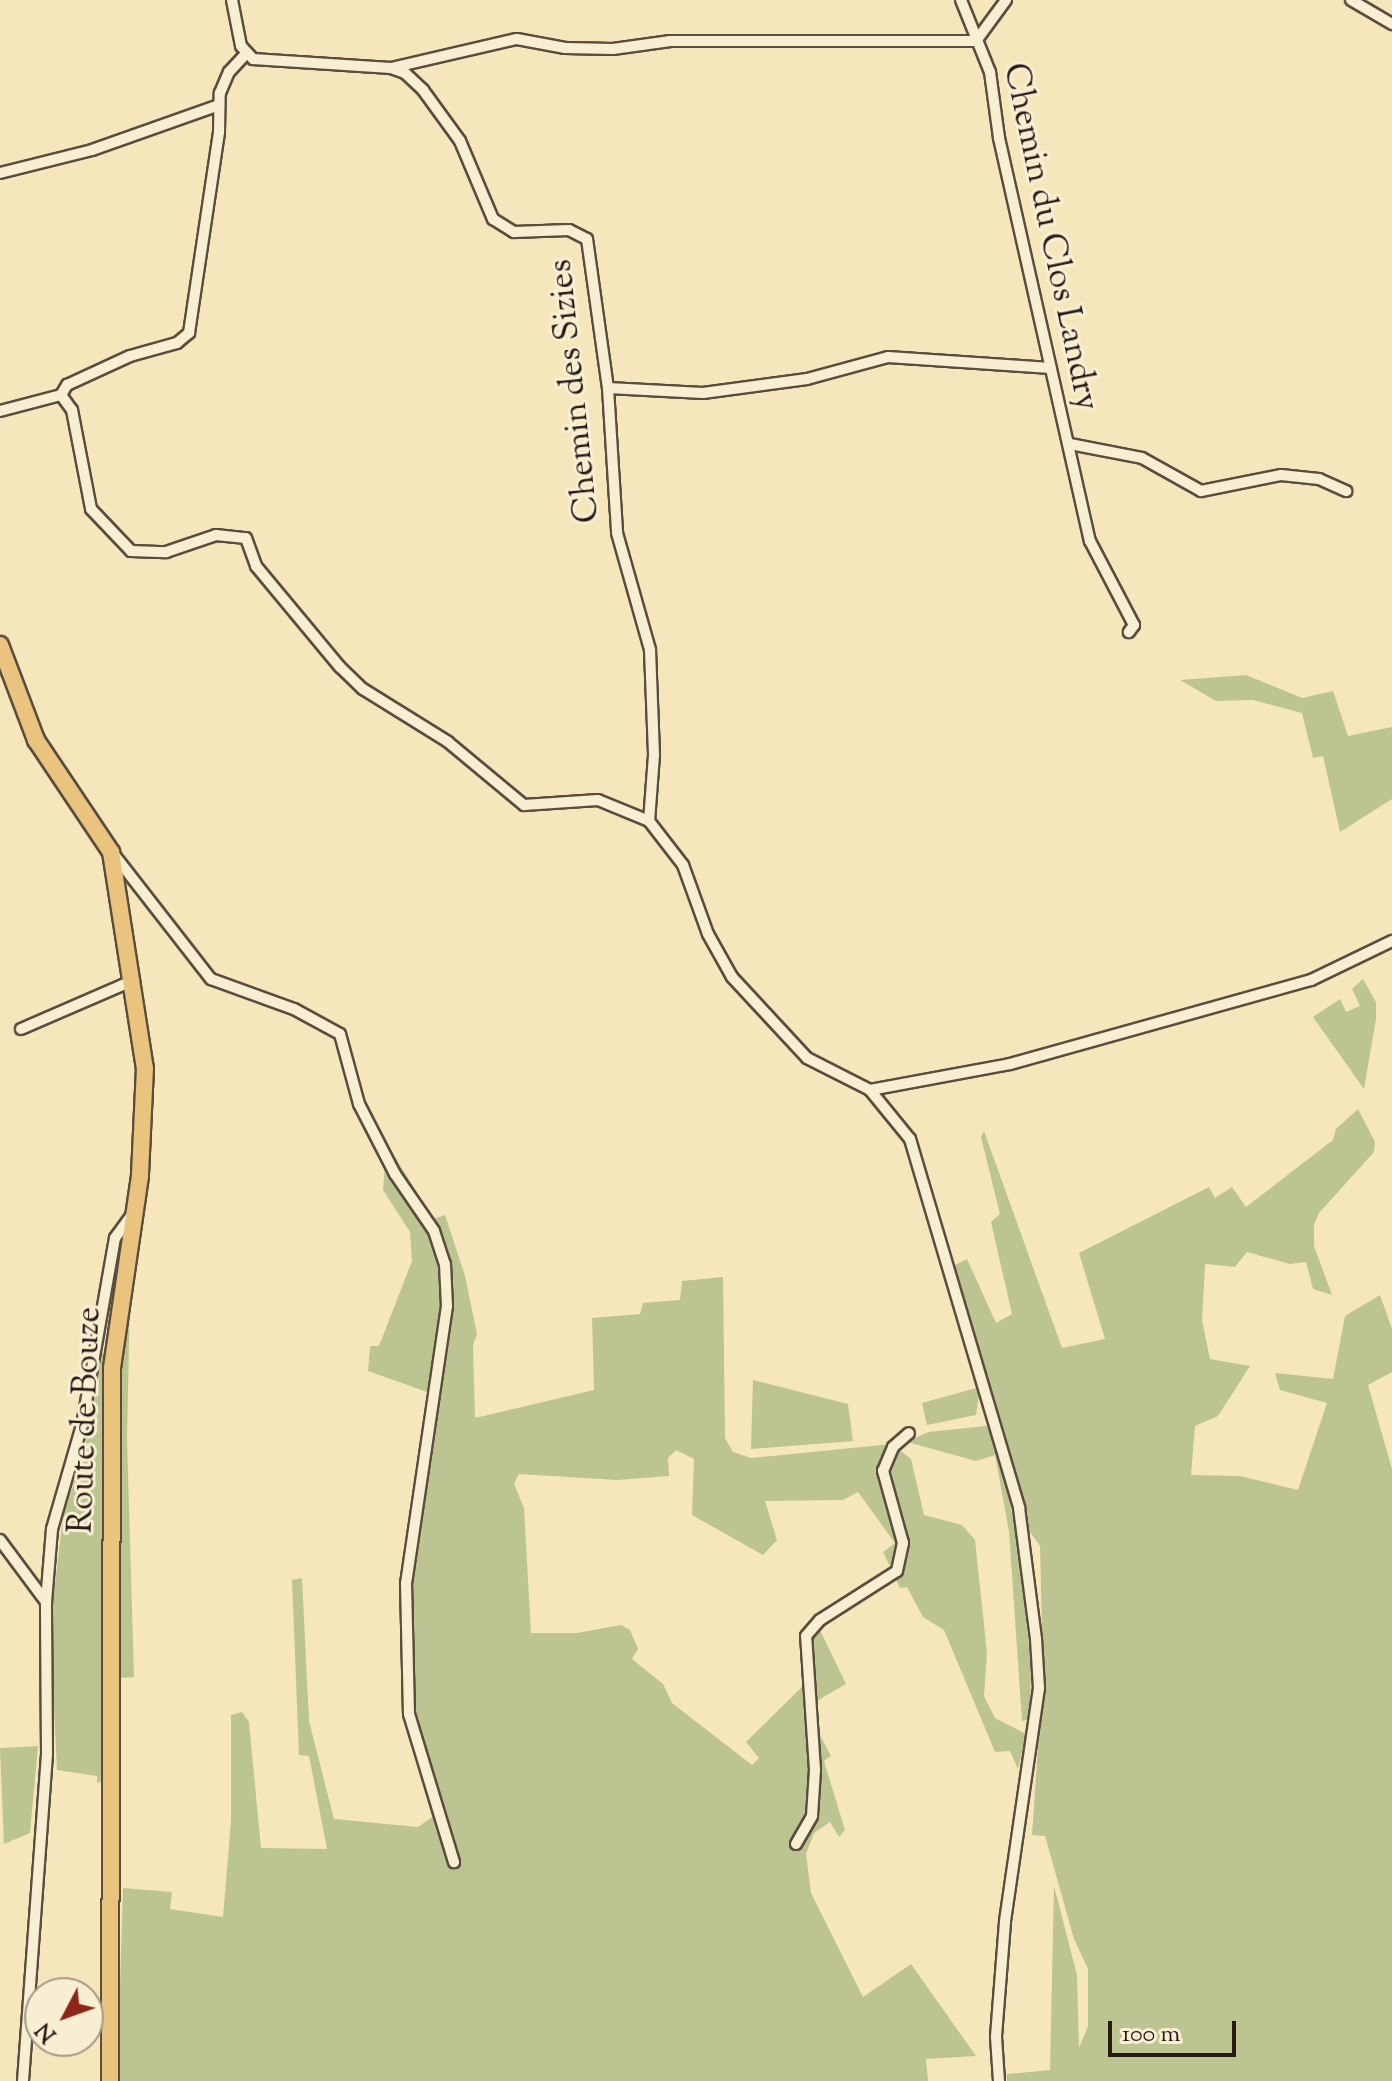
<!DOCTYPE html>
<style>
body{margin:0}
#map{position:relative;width:1392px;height:2081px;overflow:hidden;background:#f5e6bc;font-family:"Sorts Mill Goudy",serif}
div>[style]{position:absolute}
.green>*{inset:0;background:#bcc591}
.roads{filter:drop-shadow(2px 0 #5a4d3e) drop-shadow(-2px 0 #5a4d3e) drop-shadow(0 2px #5a4d3e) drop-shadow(0 -2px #5a4d3e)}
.minor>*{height:10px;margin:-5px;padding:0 5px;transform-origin:5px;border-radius:5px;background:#f8efd3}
.primary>*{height:16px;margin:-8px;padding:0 8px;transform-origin:8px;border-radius:8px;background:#eac37e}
span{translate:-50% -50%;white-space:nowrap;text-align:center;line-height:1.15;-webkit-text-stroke:6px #f8efd3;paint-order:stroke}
.street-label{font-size:34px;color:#271a14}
.north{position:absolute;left:24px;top:1977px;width:80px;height:80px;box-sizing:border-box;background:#f8efd3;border:2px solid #a49a87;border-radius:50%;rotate:229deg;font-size:22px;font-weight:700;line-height:32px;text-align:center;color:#271a14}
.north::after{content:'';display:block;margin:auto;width:28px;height:36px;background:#8f2418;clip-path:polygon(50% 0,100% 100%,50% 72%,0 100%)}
.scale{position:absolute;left:1108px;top:2021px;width:128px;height:36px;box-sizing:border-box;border:4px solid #271a14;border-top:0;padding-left:10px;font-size:24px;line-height:28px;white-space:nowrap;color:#271a14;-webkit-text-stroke:6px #f8efd3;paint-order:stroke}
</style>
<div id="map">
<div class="green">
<i style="clip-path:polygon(1246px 675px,1302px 698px,1333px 691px,1348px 736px,1392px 727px,1392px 799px,1340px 832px,1323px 756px,1313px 758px,1302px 713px,1253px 700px,1216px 701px,1180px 680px)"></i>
<i style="clip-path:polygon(1363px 979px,1376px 1002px,1376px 1019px,1364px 1089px,1313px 1017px,1340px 999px,1346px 1012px,1360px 1006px,1352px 989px)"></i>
<i style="clip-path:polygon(1358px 1109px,1375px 1142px,1374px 1152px,1319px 1213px,1314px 1225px,1314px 1246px,1332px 1295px,1313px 1289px,1306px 1262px,1290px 1264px,1247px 1252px,1235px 1267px,1205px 1264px,1202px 1320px,1210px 1359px,1250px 1366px,1218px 1416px,1195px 1426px,1191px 1475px,1240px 1476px,1298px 1490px,1327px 1403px,1280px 1390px,1275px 1373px,1333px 1379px,1345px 1316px,1380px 1295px,1392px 1329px,1392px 1372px,1368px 1385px,1392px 1469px,1392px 2081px,1007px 2081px,1007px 2074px,1050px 2070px,1054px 1886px,1077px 1975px,1079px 2048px,1088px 2026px,1088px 1969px,1074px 1939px,1045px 1836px,1032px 1835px,1043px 1674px,1040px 1546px,1027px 1528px,953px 1266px,967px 1259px,996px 1323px,1012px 1314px,991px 1222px,1000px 1214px,981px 1137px,984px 1131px,1062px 1348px,1105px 1339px,1079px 1253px,1209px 1187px,1215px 1198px,1232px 1187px,1246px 1207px,1333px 1140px,1336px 1129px)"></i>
<i style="clip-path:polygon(395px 1157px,433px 1219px,445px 1215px,465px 1276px,477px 1334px,473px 1345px,475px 1418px,594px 1390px,592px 1318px,640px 1314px,643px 1303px,680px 1300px,682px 1281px,723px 1277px,725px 1438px,733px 1452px,751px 1458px,892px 1444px,911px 1459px,924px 1515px,962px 1525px,975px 1540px,987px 1653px,984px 1696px,995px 1718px,1026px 1734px,1018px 1769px,1010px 1751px,995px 1752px,944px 1630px,923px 1617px,907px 1587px,900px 1588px,883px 1552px,895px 1543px,858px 1492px,843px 1500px,765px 1501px,777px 1540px,763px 1555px,692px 1515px,694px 1459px,676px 1450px,668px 1458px,669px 1476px,617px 1480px,519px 1474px,514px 1484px,524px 1508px,531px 1633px,577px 1633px,621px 1625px,630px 1630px,638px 1649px,632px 1659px,663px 1684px,672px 1703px,752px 1765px,759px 1758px,746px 1742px,809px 1680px,807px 1640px,819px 1628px,846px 1684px,815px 1702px,814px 1723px,831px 1756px,824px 1761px,845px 1830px,839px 1837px,830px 1822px,814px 1833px,806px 1854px,811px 1893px,863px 1997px,911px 1964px,976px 2056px,926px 2059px,928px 2081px,117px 2081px,123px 1888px,172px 1892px,170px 1909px,223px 1917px,231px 1821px,231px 1715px,242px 1712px,249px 1722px,261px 1848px,327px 1849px,309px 1756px,299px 1755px,292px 1580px,302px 1578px,309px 1721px,334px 1819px,418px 1827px,432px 1817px,404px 1717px,401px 1582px,430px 1393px,368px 1371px,370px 1346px,379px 1346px,412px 1261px,410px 1232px,383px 1190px,385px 1165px)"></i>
<i style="clip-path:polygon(131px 1258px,138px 1260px,130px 1296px,127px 1439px,134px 1677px,118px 1678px,117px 1375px)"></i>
<i style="clip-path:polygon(99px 1352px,107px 1353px,103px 1781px,97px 1783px,97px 1776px,57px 1770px,50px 1625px,63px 1517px,85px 1448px)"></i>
<i style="clip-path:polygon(753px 1380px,848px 1404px,853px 1441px,751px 1449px)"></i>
<i style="clip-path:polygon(980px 1387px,976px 1415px,927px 1425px,922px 1403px)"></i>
<i style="clip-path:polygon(987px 1426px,1002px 1460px,1017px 1539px,1031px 1665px,1030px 1719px,1022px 1721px,1009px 1531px,995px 1455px,976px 1461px,907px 1442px,928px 1432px)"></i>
<i style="clip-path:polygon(38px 1746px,30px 1833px,4px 1844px,0 1748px)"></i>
</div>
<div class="roads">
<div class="minor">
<i style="left:232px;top:0;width:47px;rotate:78.9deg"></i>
<i style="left:241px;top:46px;width:18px;rotate:47deg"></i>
<i style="left:253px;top:59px;width:138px;rotate:3.7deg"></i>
<i style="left:391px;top:68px;width:129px;rotate:-13deg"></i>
<i style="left:517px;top:39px;width:49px;rotate:10.6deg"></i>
<i style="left:565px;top:48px;width:48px;rotate:1.2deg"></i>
<i style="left:613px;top:49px;width:58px;rotate:-8deg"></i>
<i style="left:670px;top:41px;width:306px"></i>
<i style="left:976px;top:41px;width:51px;rotate:-53.8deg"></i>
<i style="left:961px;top:0;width:78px;rotate:68.1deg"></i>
<i style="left:990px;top:72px;width:67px;rotate:82.2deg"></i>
<i style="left:999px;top:138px;width:413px;rotate:77.3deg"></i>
<i style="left:1090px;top:541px;width:95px;rotate:62.4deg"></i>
<i style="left:1134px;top:625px;width:9px;rotate:126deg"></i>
<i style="left:1351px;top:0;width:48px;rotate:30.3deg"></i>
<i style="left:391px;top:68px;width:15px;rotate:20deg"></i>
<i style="left:405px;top:73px;width:25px;rotate:43deg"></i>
<i style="left:423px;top:90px;width:63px;rotate:54deg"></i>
<i style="left:460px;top:141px;width:85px;rotate:67.1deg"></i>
<i style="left:493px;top:219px;width:25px;rotate:32deg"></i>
<i style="left:514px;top:232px;width:55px;rotate:-2.1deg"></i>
<i style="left:569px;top:230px;width:20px;rotate:27deg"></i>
<i style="left:587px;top:239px;width:150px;rotate:82deg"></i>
<i style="left:608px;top:388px;width:145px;rotate:86.4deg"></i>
<i style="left:617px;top:533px;width:122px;rotate:74.2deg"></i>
<i style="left:650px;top:650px;width:105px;rotate:87.8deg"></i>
<i style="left:654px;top:755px;width:66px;rotate:94.3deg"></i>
<i style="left:0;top:173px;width:95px;rotate:-14deg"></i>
<i style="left:92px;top:150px;width:135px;rotate:-19.5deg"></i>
<i style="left:608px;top:388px;width:95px;rotate:3deg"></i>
<i style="left:703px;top:393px;width:105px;rotate:-7.7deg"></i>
<i style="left:807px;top:379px;width:84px;rotate:-15.2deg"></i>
<i style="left:888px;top:357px;width:163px;rotate:3.9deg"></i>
<i style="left:61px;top:395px;width:19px;rotate:54deg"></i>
<i style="left:72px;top:410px;width:101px;rotate:79.1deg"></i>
<i style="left:91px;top:509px;width:58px;rotate:46.4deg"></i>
<i style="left:131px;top:551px;width:35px;rotate:2deg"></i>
<i style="left:166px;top:552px;width:53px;rotate:-18.8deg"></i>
<i style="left:216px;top:535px;width:30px;rotate:6deg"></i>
<i style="left:246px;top:538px;width:30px;rotate:70deg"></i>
<i style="left:256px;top:566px;width:131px;rotate:50.3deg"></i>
<i style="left:340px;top:667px;width:32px;rotate:44deg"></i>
<i style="left:363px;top:689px;width:100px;rotate:31.9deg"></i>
<i style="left:448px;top:742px;width:99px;rotate:39.7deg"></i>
<i style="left:524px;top:805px;width:74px;rotate:-3.9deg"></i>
<i style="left:598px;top:800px;width:55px;rotate:22.4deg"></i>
<i style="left:649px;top:821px;width:56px;rotate:52.3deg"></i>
<i style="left:683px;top:865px;width:73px;rotate:70.1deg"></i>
<i style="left:708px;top:934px;width:49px;rotate:60.8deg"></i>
<i style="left:732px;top:977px;width:110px;rotate:47.2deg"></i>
<i style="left:807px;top:1058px;width:71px;rotate:26.9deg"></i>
<i style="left:870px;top:1090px;width:63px;rotate:50.8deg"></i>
<i style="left:910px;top:1139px;width:385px;rotate:73.5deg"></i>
<i style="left:1019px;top:1508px;width:132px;rotate:82.6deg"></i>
<i style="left:1036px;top:1639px;width:49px;rotate:86.5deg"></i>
<i style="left:1039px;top:1688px;width:236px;rotate:98.3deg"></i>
<i style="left:1005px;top:1922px;width:115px;rotate:94.5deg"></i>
<i style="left:996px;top:2037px;width:44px;rotate:86.1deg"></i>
<i style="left:0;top:411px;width:63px;rotate:-14.7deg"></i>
<i style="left:61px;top:395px;width:12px;rotate:-59deg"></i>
<i style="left:67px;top:385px;width:69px;rotate:-24.7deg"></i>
<i style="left:130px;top:356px;width:49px;rotate:-15.5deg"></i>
<i style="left:177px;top:343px;width:16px;rotate:-40deg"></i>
<i style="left:189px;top:333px;width:203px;rotate:-81.5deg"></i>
<i style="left:219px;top:132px;width:39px;rotate:-89deg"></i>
<i style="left:220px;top:93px;width:23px;rotate:-67deg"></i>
<i style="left:229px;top:72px;width:25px;rotate:-47deg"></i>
<i style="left:1070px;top:444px;width:73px;rotate:11deg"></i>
<i style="left:1142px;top:458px;width:68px;rotate:29.2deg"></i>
<i style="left:1201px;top:491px;width:82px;rotate:-11.3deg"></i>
<i style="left:1281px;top:475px;width:38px;rotate:6deg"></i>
<i style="left:1319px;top:479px;width:30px;rotate:24deg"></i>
<i style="left:112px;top:852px;width:161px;rotate:52.1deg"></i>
<i style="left:211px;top:979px;width:88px;rotate:19.9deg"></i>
<i style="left:294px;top:1009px;width:52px;rotate:28.5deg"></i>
<i style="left:340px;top:1034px;width:73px;rotate:74.8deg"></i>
<i style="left:359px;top:1104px;width:79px;rotate:62.8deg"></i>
<i style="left:395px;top:1174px;width:69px;rotate:55.6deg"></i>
<i style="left:434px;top:1231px;width:35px;rotate:72deg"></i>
<i style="left:445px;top:1264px;width:42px;rotate:87.3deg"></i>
<i style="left:447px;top:1306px;width:280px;rotate:98.4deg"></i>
<i style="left:406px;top:1583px;width:131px;rotate:88.7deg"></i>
<i style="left:409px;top:1714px;width:155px;rotate:73.1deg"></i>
<i style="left:21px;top:1029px;width:123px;rotate:-23.4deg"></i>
<i style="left:870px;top:1090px;width:142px;rotate:-10.5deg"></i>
<i style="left:1010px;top:1064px;width:313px;rotate:-15.6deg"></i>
<i style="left:1311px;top:980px;width:90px;rotate:-25.7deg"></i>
<i style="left:0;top:1540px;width:77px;rotate:53.4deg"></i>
<i style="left:796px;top:1844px;width:32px;rotate:-60deg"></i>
<i style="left:812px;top:1816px;width:46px;rotate:-86.3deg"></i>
<i style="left:815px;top:1770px;width:134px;rotate:-93.8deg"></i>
<i style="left:806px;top:1636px;width:21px;rotate:-49deg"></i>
<i style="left:820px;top:1620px;width:91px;rotate:-32.5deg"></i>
<i style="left:897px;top:1571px;width:29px;rotate:-78deg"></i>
<i style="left:903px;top:1543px;width:75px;rotate:-105.5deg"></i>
<i style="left:883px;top:1471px;width:26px;rotate:-67deg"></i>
<i style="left:893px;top:1447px;width:21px;rotate:-41deg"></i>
<i style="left:23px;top:2081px;width:328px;rotate:-85.8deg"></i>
<i style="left:47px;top:1754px;width:152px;rotate:-90.4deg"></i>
<i style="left:46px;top:1602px;width:73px;rotate:-85.3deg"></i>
<i style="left:52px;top:1529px;width:108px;rotate:-73.9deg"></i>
<i style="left:82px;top:1425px;width:190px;rotate:-80deg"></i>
<i style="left:115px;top:1238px;width:32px;rotate:-54deg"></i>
</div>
<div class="primary">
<i style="left:0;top:645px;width:102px;rotate:69.2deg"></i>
<i style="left:36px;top:740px;width:135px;rotate:56.2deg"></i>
<i style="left:111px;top:852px;width:219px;rotate:81.1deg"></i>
<i style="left:145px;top:1068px;width:108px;rotate:92.7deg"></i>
<i style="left:140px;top:1176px;width:194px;rotate:98.3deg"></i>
<i style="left:112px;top:1368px;width:713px;rotate:90.16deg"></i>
</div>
</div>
<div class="street-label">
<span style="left:1050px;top:237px;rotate:78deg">Chemin du Clos Landry</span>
<span style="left:575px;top:391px;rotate:-96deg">Chemin des Sizies</span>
<span style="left:86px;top:1420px;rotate:-88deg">Route de Bouze</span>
</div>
<div class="north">N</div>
<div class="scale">100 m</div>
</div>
